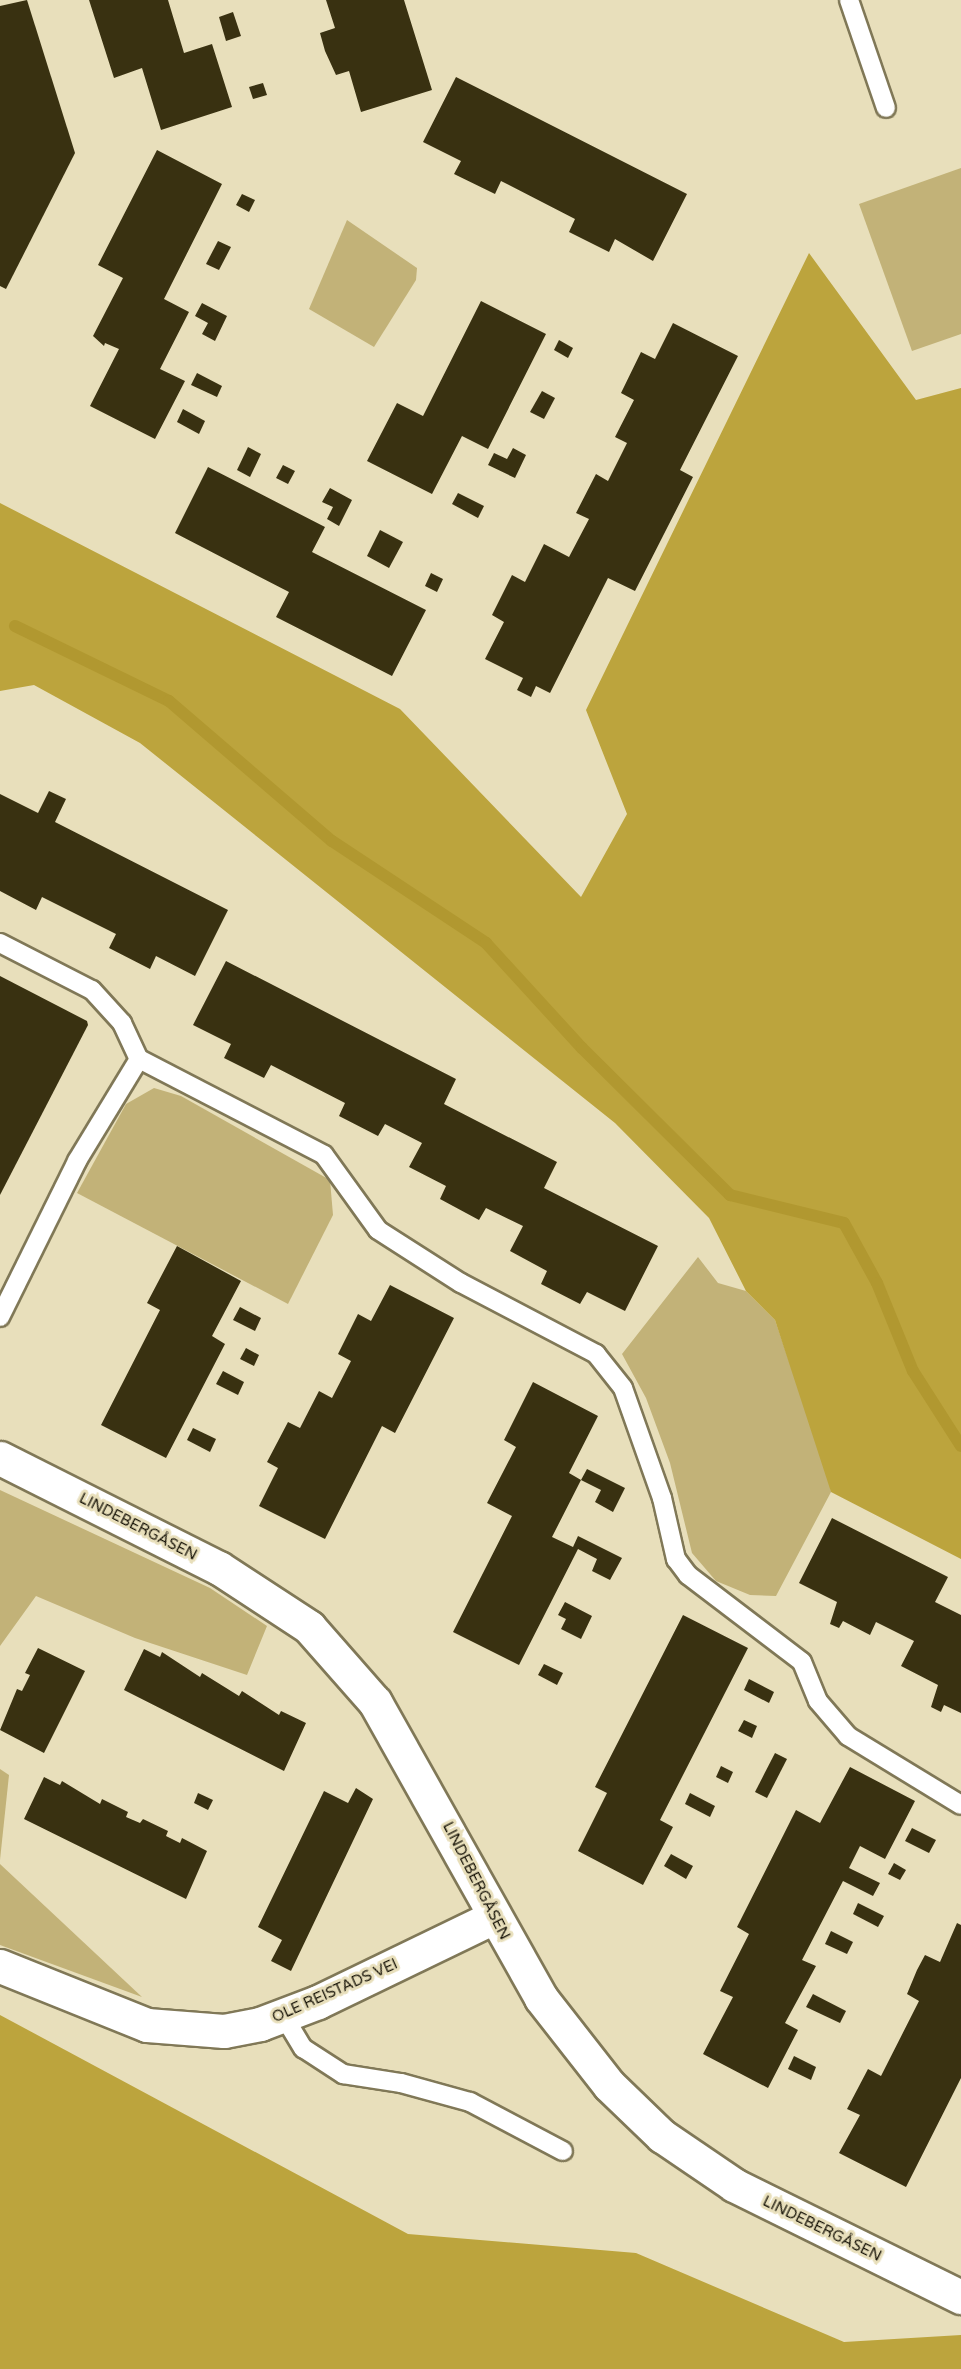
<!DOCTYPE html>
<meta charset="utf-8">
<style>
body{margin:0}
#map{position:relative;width:961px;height:2369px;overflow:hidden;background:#e8dfbb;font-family:"Varela Round",sans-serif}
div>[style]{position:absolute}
.green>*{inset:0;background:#c2b278}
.forest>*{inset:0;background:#bca43d}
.stream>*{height:12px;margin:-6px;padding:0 6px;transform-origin:6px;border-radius:6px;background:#b19830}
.building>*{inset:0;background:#393111}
.roads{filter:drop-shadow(2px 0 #807857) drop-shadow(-2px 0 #807857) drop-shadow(0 2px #807857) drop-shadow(0 -2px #807857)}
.lane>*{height:18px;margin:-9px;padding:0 9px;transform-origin:9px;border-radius:9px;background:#fff}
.street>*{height:33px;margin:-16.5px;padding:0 16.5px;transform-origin:16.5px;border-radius:16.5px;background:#fff}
.secondary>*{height:33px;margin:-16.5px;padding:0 16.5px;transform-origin:16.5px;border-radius:16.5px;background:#fff}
span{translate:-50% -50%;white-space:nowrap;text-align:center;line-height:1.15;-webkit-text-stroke:6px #e8dfbb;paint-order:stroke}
.street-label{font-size:15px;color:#161206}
</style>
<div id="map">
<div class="green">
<i style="clip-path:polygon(961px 168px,961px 334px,912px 351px,859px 204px)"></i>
<i style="clip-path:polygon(347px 220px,417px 268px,416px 280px,374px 347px,309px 309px)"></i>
<i style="clip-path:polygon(154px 1088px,181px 1096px,330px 1180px,333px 1215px,288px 1304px,77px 1193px,126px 1104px)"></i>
<i style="clip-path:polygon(698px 1257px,718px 1283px,746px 1291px,775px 1320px,829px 1478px,831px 1492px,776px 1596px,750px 1595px,716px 1581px,692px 1553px,670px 1463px,646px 1398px,622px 1354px)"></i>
<i style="clip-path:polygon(0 1490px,210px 1588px,267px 1626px,247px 1675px,135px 1638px,36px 1596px,0 1646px)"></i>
<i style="clip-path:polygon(0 1769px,9px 1775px,0 1860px)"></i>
<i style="clip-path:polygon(0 1864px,142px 1997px,0 1945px)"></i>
</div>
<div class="forest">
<i style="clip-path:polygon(809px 253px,916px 400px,961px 388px,961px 1559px,831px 1492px,775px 1320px,746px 1291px,709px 1218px,615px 1123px,140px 743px,34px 685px,0 691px,0 503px,400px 709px,581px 897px,627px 814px,586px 710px)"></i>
<i style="clip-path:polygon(0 2015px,408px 2234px,636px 2253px,844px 2342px,961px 2335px,961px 2369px,0 2369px)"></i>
</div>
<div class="stream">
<i style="left:15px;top:626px;width:171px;rotate:26deg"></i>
<i style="left:169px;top:701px;width:215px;rotate:40.7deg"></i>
<i style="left:332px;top:841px;width:185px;rotate:33.5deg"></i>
<i style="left:486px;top:943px;width:142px;rotate:47.6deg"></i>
<i style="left:582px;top:1048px;width:209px;rotate:44.8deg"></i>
<i style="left:730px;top:1195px;width:117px;rotate:13.8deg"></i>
<i style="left:844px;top:1223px;width:68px;rotate:61.2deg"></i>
<i style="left:877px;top:1283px;width:95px;rotate:67.8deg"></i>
<i style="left:913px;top:1371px;width:89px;rotate:57.4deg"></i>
</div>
<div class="building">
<i style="clip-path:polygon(27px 0,75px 153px,6px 289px,0 286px,0 6px)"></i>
<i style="clip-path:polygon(89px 0,168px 0,184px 53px,212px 44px,232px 107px,161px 130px,142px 68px,114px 78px)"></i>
<i style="clip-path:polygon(326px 0,404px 0,432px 90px,361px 112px,349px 71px,336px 75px,325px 51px,320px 33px,335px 28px)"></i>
<i style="clip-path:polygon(233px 12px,241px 36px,226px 41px,219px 17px)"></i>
<i style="clip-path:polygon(456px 77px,687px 194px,653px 261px,615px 239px,609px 252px,569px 232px,575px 219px,501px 181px,495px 194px,454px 174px,461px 161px,423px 142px)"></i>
<i style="clip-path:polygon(263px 83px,267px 95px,253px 99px,249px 87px)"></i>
<i style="clip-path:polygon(157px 150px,222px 184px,164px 299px,189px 312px,160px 369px,185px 381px,155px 439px,90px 406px,119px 349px,105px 343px,104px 346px,93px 336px,123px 278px,98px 265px)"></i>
<i style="clip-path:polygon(242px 194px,255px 200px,249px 212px,236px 205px)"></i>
<i style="clip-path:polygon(218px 241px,231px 247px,219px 270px,206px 264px)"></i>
<i style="clip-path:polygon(481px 301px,546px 334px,488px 449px,462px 436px,432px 494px,367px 461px,397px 403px,423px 416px)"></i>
<i style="clip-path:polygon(202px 303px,227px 316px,215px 341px,202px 334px,208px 323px,195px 316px)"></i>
<i style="clip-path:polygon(673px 323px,738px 356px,680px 470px,693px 477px,635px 591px,608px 578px,550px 693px,536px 686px,531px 697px,517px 690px,523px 678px,485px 659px,504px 622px,492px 615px,512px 575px,525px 582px,544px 544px,569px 557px,589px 519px,576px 513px,596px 474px,608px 481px,627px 443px,615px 437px,634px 400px,621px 393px,641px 352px,655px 359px)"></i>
<i style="clip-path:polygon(559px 340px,573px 348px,568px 358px,554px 350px)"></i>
<i style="clip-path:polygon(197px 373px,222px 386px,217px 397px,191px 385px)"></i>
<i style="clip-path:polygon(542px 391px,555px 398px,544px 419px,530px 412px)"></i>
<i style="clip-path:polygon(183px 409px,205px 421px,199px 434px,177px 422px)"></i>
<i style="clip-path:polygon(248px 447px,261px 454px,250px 477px,237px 470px)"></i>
<i style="clip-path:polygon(513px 448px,526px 455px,515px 478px,488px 465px,494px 453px,507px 459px)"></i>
<i style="clip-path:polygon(283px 465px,295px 471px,288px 484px,276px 478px)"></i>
<i style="clip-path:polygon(208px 467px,325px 527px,312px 552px,426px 610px,392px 676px,276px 617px,289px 592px,175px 533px)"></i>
<i style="clip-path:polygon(330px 488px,352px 500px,339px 526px,327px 519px,333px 507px,322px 502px)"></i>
<i style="clip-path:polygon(458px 493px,484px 506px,478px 518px,452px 504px)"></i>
<i style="clip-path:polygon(380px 530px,403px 542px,389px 568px,367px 556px)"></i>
<i style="clip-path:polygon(431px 573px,443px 579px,437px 592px,425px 586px)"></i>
<i style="clip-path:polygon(49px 791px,66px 799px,55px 822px,228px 910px,195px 976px,156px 956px,150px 969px,109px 948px,116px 934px,42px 897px,36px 910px,0 891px,0 794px,38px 813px)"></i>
<i style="clip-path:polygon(226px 961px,456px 1079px,444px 1104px,557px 1162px,544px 1188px,658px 1246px,625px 1311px,587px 1292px,580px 1304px,541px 1284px,547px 1271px,510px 1251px,523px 1226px,486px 1208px,479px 1220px,440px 1199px,446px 1186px,409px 1167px,422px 1143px,385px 1124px,378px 1136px,339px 1116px,345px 1103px,271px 1065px,264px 1078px,224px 1058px,231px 1044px,193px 1025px)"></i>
<i style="clip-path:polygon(0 976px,87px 1021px,88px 1025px,0 1195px)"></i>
<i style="clip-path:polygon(177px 1246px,241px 1281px,212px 1336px,225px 1344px,166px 1458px,101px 1425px,160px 1310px,147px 1303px)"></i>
<i style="clip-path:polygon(390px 1285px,454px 1318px,395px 1433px,382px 1426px,325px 1539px,259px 1506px,278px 1468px,267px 1462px,288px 1422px,300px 1428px,319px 1391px,332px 1398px,351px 1361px,338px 1354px,358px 1314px,371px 1321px)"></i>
<i style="clip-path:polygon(240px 1307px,261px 1318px,255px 1331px,233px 1320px)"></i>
<i style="clip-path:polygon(246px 1348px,259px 1355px,254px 1366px,240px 1359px)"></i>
<i style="clip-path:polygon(223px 1371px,244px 1382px,238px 1395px,216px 1384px)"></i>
<i style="clip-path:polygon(533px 1382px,598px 1416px,569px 1473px,581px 1480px,552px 1537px,573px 1547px,578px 1536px,622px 1558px,610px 1580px,592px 1571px,597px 1559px,578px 1549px,519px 1665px,453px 1632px,512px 1516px,487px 1503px,516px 1447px,504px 1440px)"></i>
<i style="clip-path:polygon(193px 1428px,216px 1439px,210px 1452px,187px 1440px)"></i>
<i style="clip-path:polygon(587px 1469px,625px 1488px,613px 1512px,595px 1502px,601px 1490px,581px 1480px)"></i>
<i style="clip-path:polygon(832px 1518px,948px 1577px,935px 1602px,961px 1615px,961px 1713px,944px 1705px,941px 1712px,931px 1707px,938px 1685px,901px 1666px,914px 1641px,876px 1622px,870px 1635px,843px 1621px,839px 1628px,830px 1624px,837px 1602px,799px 1583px)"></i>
<i style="clip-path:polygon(565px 1602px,592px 1616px,581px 1639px,561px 1629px,566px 1619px,558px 1615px)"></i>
<i style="clip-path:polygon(683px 1615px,748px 1648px,660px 1820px,673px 1827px,643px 1885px,578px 1851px,607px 1793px,595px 1787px)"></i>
<i style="clip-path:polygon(38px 1648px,85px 1671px,44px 1753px,0 1730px,17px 1689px,22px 1691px,30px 1675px,25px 1673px)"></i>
<i style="clip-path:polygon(144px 1649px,160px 1657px,162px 1652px,200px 1677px,202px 1673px,239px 1696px,242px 1691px,279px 1715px,281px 1711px,306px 1723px,284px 1771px,124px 1690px)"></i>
<i style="clip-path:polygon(544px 1664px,563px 1673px,557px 1685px,538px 1675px)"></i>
<i style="clip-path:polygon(749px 1679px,774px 1692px,769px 1703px,744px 1690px)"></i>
<i style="clip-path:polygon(744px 1720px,757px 1726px,752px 1738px,738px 1731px)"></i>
<i style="clip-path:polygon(775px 1753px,787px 1759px,767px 1798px,755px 1792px)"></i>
<i style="clip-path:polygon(721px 1766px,733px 1772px,728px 1783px,716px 1777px)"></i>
<i style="clip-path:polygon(850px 1767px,915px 1801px,885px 1859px,860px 1846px,849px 1868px,880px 1883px,873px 1896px,843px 1881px,802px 1960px,816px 1966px,785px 2023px,798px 2030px,768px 2088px,703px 2054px,733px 1997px,720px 1991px,749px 1934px,737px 1927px,796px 1810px,820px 1823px)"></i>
<i style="clip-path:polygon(44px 1777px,60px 1785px,62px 1781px,100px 1804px,102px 1799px,128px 1812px,126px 1817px,140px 1823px,143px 1819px,168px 1831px,166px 1836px,180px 1843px,182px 1838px,207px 1851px,186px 1899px,24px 1819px)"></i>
<i style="clip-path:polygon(356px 1788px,373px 1799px,291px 1971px,271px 1961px,282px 1940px,258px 1927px,324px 1791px,348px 1803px)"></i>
<i style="clip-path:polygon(198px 1793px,213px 1800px,208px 1810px,194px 1803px)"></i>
<i style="clip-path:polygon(690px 1793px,715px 1806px,710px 1817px,685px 1804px)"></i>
<i style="clip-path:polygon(912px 1828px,936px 1840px,929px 1853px,905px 1841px)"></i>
<i style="clip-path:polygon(671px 1854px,693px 1866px,686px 1879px,664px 1866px)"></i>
<i style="clip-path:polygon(894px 1863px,906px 1870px,900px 1880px,888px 1874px)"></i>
<i style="clip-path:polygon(858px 1903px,884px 1916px,878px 1927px,853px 1914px)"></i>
<i style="clip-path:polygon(957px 1923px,961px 1925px,961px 2078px,906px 2187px,839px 2153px,860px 2115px,847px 2109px,868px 2069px,881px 2076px,919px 2001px,907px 1994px,917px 1970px,925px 1955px,940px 1962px)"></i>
<i style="clip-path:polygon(831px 1931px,853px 1942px,847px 1954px,825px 1944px)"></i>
<i style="clip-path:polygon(813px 1994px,846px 2011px,840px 2023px,806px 2007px)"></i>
<i style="clip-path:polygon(794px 2056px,816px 2067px,811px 2080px,788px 2069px)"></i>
</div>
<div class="roads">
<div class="lane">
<i style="left:849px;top:0;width:114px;rotate:71.1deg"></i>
<i style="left:0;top:943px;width:103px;rotate:27.1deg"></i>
<i style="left:92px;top:990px;width:45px;rotate:47.7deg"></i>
<i style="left:122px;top:1023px;width:40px;rotate:65deg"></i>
<i style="left:139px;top:1059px;width:208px;rotate:27.4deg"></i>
<i style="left:324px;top:1155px;width:92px;rotate:54.2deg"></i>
<i style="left:378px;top:1230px;width:98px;rotate:32.6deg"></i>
<i style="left:461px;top:1283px;width:153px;rotate:27.7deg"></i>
<i style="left:596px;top:1354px;width:43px;rotate:51.5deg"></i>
<i style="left:623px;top:1388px;width:117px;rotate:70.5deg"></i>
<i style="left:662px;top:1498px;width:63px;rotate:77.1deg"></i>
<i style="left:676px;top:1559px;width:20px;rotate:53deg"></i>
<i style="left:688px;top:1575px;width:143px;rotate:37.3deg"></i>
<i style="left:802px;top:1662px;width:42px;rotate:67.7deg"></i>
<i style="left:818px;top:1701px;width:46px;rotate:49.4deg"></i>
<i style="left:848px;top:1736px;width:132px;rotate:31.4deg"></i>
<i style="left:0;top:1317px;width:174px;rotate:-63.7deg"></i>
<i style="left:77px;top:1161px;width:119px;rotate:-58.7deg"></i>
<i style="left:283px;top:2015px;width:39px;rotate:59deg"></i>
<i style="left:303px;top:2048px;width:48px;rotate:33deg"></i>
<i style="left:343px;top:2074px;width:59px;rotate:8.8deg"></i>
<i style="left:401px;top:2083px;width:72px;rotate:15.4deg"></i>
<i style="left:470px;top:2102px;width:105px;rotate:27.8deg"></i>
</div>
<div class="street">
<i style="left:0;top:1966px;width:158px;rotate:21.9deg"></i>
<i style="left:147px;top:2025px;width:77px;rotate:4.5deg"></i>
<i style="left:224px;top:2031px;width:37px;rotate:-11deg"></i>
<i style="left:260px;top:2024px;width:62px;rotate:-20.8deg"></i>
<i style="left:318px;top:2002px;width:195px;rotate:-25.8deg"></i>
</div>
<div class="secondary">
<i style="left:0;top:1458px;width:245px;rotate:26.7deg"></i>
<i style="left:219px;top:1568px;width:108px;rotate:33.2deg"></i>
<i style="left:309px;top:1627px;width:100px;rotate:48.7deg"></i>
<i style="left:375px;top:1702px;width:339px;rotate:60.7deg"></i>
<i style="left:541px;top:1998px;width:110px;rotate:52deg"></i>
<i style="left:609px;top:2085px;width:74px;rotate:43.9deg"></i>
<i style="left:662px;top:2136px;width:87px;rotate:34.2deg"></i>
<i style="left:734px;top:2185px;width:253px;rotate:26.3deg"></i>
</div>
</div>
<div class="street-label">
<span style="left:138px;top:1527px;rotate:27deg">LINDEBERGÅSEN</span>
<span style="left:476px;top:1881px;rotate:63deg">LINDEBERGÅSEN</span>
<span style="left:335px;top:1991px;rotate:-24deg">OLE REISTADS VEI</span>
<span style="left:822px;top:2229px;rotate:26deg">LINDEBERGÅSEN</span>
</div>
</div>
